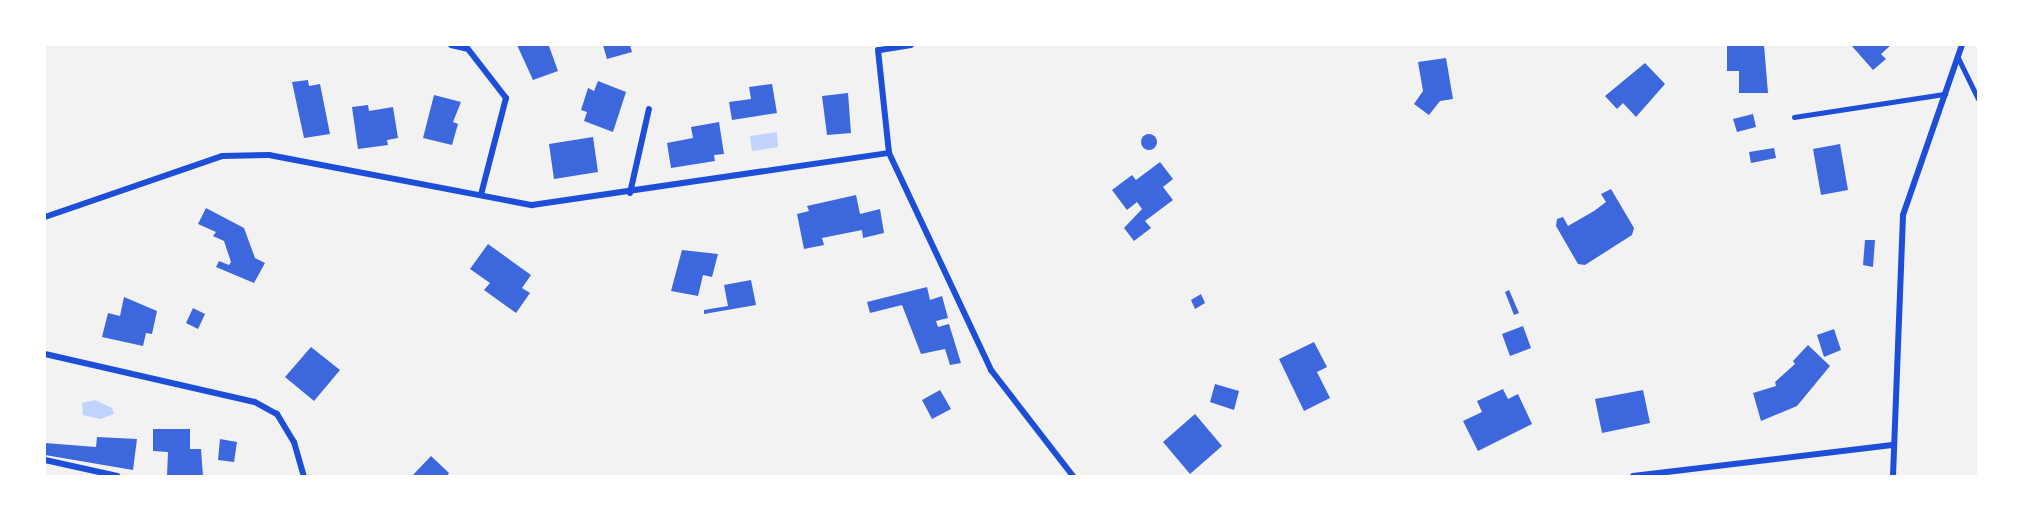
<!DOCTYPE html>
<style>
body{margin:0}
#map{position:relative;width:2023px;height:521px;overflow:hidden;background:#f2f2f2;font-family:Arial,sans-serif}
div>[style]{position:absolute}
.water>*{inset:0;background:#bfd3fe}
.building>*{inset:0;background:#3d67dc}
.round{border-radius:50%}
.service>*{height:4.5px;margin:-2.25px;padding:0 2.25px;transform-origin:2.25px;border-radius:2.25px;background:#1d4ed8}
.minor>*{height:6px;margin:-3px;padding:0 3px;transform-origin:3px;border-radius:3px;background:#1d4ed8}
span{translate:-50% -50%;white-space:nowrap;text-align:center;line-height:1.15;-webkit-text-stroke:6px #fff;paint-order:stroke}
.frame{position:absolute;inset:0;border:46px solid #fff;pointer-events:none}
</style>
<div id="map">
<div class="water">
<i style="clip-path:polygon(777px 132px,778px 147px,752px 151px,750px 136px)"></i>
<i style="clip-path:polygon(95px 400px,112px 408px,114px 414px,100px 419px,83px 415px,82px 403px)"></i>
</div>
<div class="building">
<i style="clip-path:polygon(517px 45px,549px 46px,558px 71px,533px 80px)"></i>
<i style="clip-path:polygon(603px 45px,630px 45px,632px 52px,607px 59px)"></i>
<i style="clip-path:polygon(1727px 45px,1764px 45px,1768px 93px,1739px 93px,1739px 71px,1727px 71px)"></i>
<i style="clip-path:polygon(1851px 45px,1891px 45px,1881px 54px,1886px 59px,1873px 70px)"></i>
<i style="clip-path:polygon(1446px 58px,1453px 99px,1440px 101px,1429px 115px,1414px 104px,1423px 91px,1418px 62px)"></i>
<i style="clip-path:polygon(1645px 63px,1665px 84px,1636px 117px,1623px 103px,1617px 109px,1605px 96px)"></i>
<i style="clip-path:polygon(308px 80px,309px 86px,320px 84px,330px 134px,304px 138px,292px 82px)"></i>
<i style="clip-path:polygon(598px 81px,626px 92px,613px 132px,584px 121px,587px 112px,581px 110px,588px 88px,594px 91px)"></i>
<i style="clip-path:polygon(772px 84px,777px 113px,732px 120px,729px 102px,751px 99px,749px 87px)"></i>
<i style="clip-path:polygon(848px 93px,851px 133px,827px 135px,822px 96px)"></i>
<i style="clip-path:polygon(434px 95px,461px 102px,453px 122px,458px 124px,452px 145px,423px 138px)"></i>
<i style="clip-path:polygon(368px 105px,369px 111px,393px 107px,398px 138px,387px 140px,388px 145px,358px 149px,352px 107px)"></i>
<i style="clip-path:polygon(1753px 114px,1756px 127px,1737px 132px,1733px 119px)"></i>
<i style="clip-path:polygon(719px 122px,724px 154px,714px 155px,715px 161px,671px 168px,667px 143px,693px 138px,691px 127px)"></i>
<i class="round" style="left:1141px;top:134px;width:16px;height:16px"></i>
<i style="clip-path:polygon(593px 137px,598px 172px,554px 179px,549px 144px)"></i>
<i style="clip-path:polygon(1840px 144px,1848px 190px,1821px 195px,1813px 149px)"></i>
<i style="clip-path:polygon(1774px 148px,1776px 158px,1751px 163px,1749px 152px)"></i>
<i style="clip-path:polygon(1160px 162px,1173px 179px,1163px 187px,1173px 200px,1145px 221px,1151px 228px,1134px 241px,1124px 228px,1142px 209px,1137px 202px,1127px 210px,1112px 190px,1132px 175px,1136px 180px)"></i>
<i style="clip-path:polygon(1611px 189px,1634px 228px,1632px 235px,1585px 265px,1578px 264px,1556px 226px,1557px 219px,1563px 217px,1568px 226px,1594px 211px,1606px 202px,1601px 194px)"></i>
<i style="clip-path:polygon(856px 195px,860px 214px,880px 209px,884px 233px,863px 238px,862px 230px,822px 238px,824px 245px,804px 249px,797px 214px,809px 211px,807px 206px)"></i>
<i style="clip-path:polygon(206px 208px,244px 228px,255px 258px,265px 263px,254px 283px,216px 267px,219px 261px,229px 265px,231px 262px,224px 241px,213px 236px,216px 232px,198px 224px)"></i>
<i style="clip-path:polygon(1865px 240px,1875px 240px,1873px 267px,1863px 265px)"></i>
<i style="clip-path:polygon(488px 244px,531px 275px,522px 288px,530px 293px,516px 313px,484px 290px,490px 283px,470px 269px)"></i>
<i style="clip-path:polygon(682px 250px,718px 254px,712px 277px,703px 275px,698px 296px,671px 291px)"></i>
<i style="clip-path:polygon(751px 280px,756px 305px,704px 314px,704px 310px,728px 306px,724px 285px)"></i>
<i style="clip-path:polygon(927px 287px,930px 300px,942px 296px,948px 318px,936px 321px,938px 327px,949px 324px,961px 363px,950px 365px,945px 349px,921px 354px,902px 305px,870px 313px,867px 302px)"></i>
<i style="clip-path:polygon(1509px 290px,1519px 313px,1514px 315px,1505px 292px)"></i>
<i style="clip-path:polygon(1201px 294px,1205px 303px,1195px 309px,1191px 300px)"></i>
<i style="clip-path:polygon(124px 297px,157px 311px,152px 334px,146px 333px,143px 346px,102px 337px,108px 313px,120px 316px)"></i>
<i style="clip-path:polygon(193px 308px,205px 314px,198px 329px,186px 323px)"></i>
<i style="clip-path:polygon(1523px 326px,1531px 348px,1510px 356px,1502px 334px)"></i>
<i style="clip-path:polygon(1834px 329px,1841px 350px,1824px 357px,1817px 335px)"></i>
<i style="clip-path:polygon(1314px 342px,1327px 367px,1317px 372px,1330px 398px,1304px 411px,1279px 359px)"></i>
<i style="clip-path:polygon(1808px 345px,1830px 366px,1797px 406px,1761px 421px,1753px 393px,1776px 386px,1775px 382px,1795px 364px,1793px 361px)"></i>
<i style="clip-path:polygon(311px 347px,340px 370px,314px 401px,285px 377px)"></i>
<i style="clip-path:polygon(1215px 384px,1239px 391px,1234px 410px,1210px 402px)"></i>
<i style="clip-path:polygon(1503px 389px,1508px 399px,1518px 394px,1532px 424px,1478px 451px,1463px 421px,1482px 412px,1477px 401px)"></i>
<i style="clip-path:polygon(940px 390px,951px 409px,932px 419px,922px 400px)"></i>
<i style="clip-path:polygon(1643px 390px,1650px 423px,1602px 433px,1595px 399px)"></i>
<i style="clip-path:polygon(1195px 414px,1222px 446px,1190px 474px,1163px 442px)"></i>
<i style="clip-path:polygon(153px 429px,190px 429px,190px 449px,201px 449px,203px 476px,167px 476px,168px 452px,153px 451px)"></i>
<i style="clip-path:polygon(97px 437px,137px 439px,133px 470px,45px 455px,45px 443px,96px 447px)"></i>
<i style="clip-path:polygon(220px 439px,237px 442px,234px 462px,218px 460px)"></i>
<i style="clip-path:polygon(431px 456px,449px 473px,447px 476px,412px 476px)"></i>
</div>
<div class="service">
<i style="left:1958px;top:57px;width:46px;rotate:64deg"></i>
<i style="left:1794px;top:117px;width:153px;rotate:-8.7deg"></i>
</div>
<div class="minor">
<i style="left:451px;top:45px;width:17px;rotate:13deg"></i>
<i style="left:468px;top:49px;width:62px;rotate:52.2deg"></i>
<i style="left:506px;top:98px;width:100px;rotate:104.5deg"></i>
<i style="left:911px;top:45px;width:33px;rotate:171deg"></i>
<i style="left:878px;top:50px;width:104px;rotate:83.9deg"></i>
<i style="left:889px;top:153px;width:240px;rotate:64.8deg"></i>
<i style="left:991px;top:370px;width:134px;rotate:52.3deg"></i>
<i style="left:630px;top:193px;width:86px;rotate:-77.3deg"></i>
<i style="left:45px;top:217px;width:187px;rotate:-19deg"></i>
<i style="left:222px;top:156px;width:47px;rotate:-1.2deg"></i>
<i style="left:269px;top:155px;width:268px;rotate:10.8deg"></i>
<i style="left:532px;top:205px;width:361px;rotate:-8.3deg"></i>
<i style="left:45px;top:354px;width:215px;rotate:12.9deg"></i>
<i style="left:255px;top:402px;width:25px;rotate:29deg"></i>
<i style="left:277px;top:414px;width:33px;rotate:59deg"></i>
<i style="left:294px;top:442px;width:35px;rotate:74deg"></i>
<i style="left:45px;top:460px;width:74px;rotate:12.5deg"></i>
<i style="left:1633px;top:476px;width:261px;rotate:-6.8deg"></i>
<i style="left:1893px;top:476px;width:261px;rotate:-87.8deg"></i>
<i style="left:1903px;top:215px;width:180px;rotate:-70.9deg"></i>
</div>
<div class="frame"></div>
</div>
